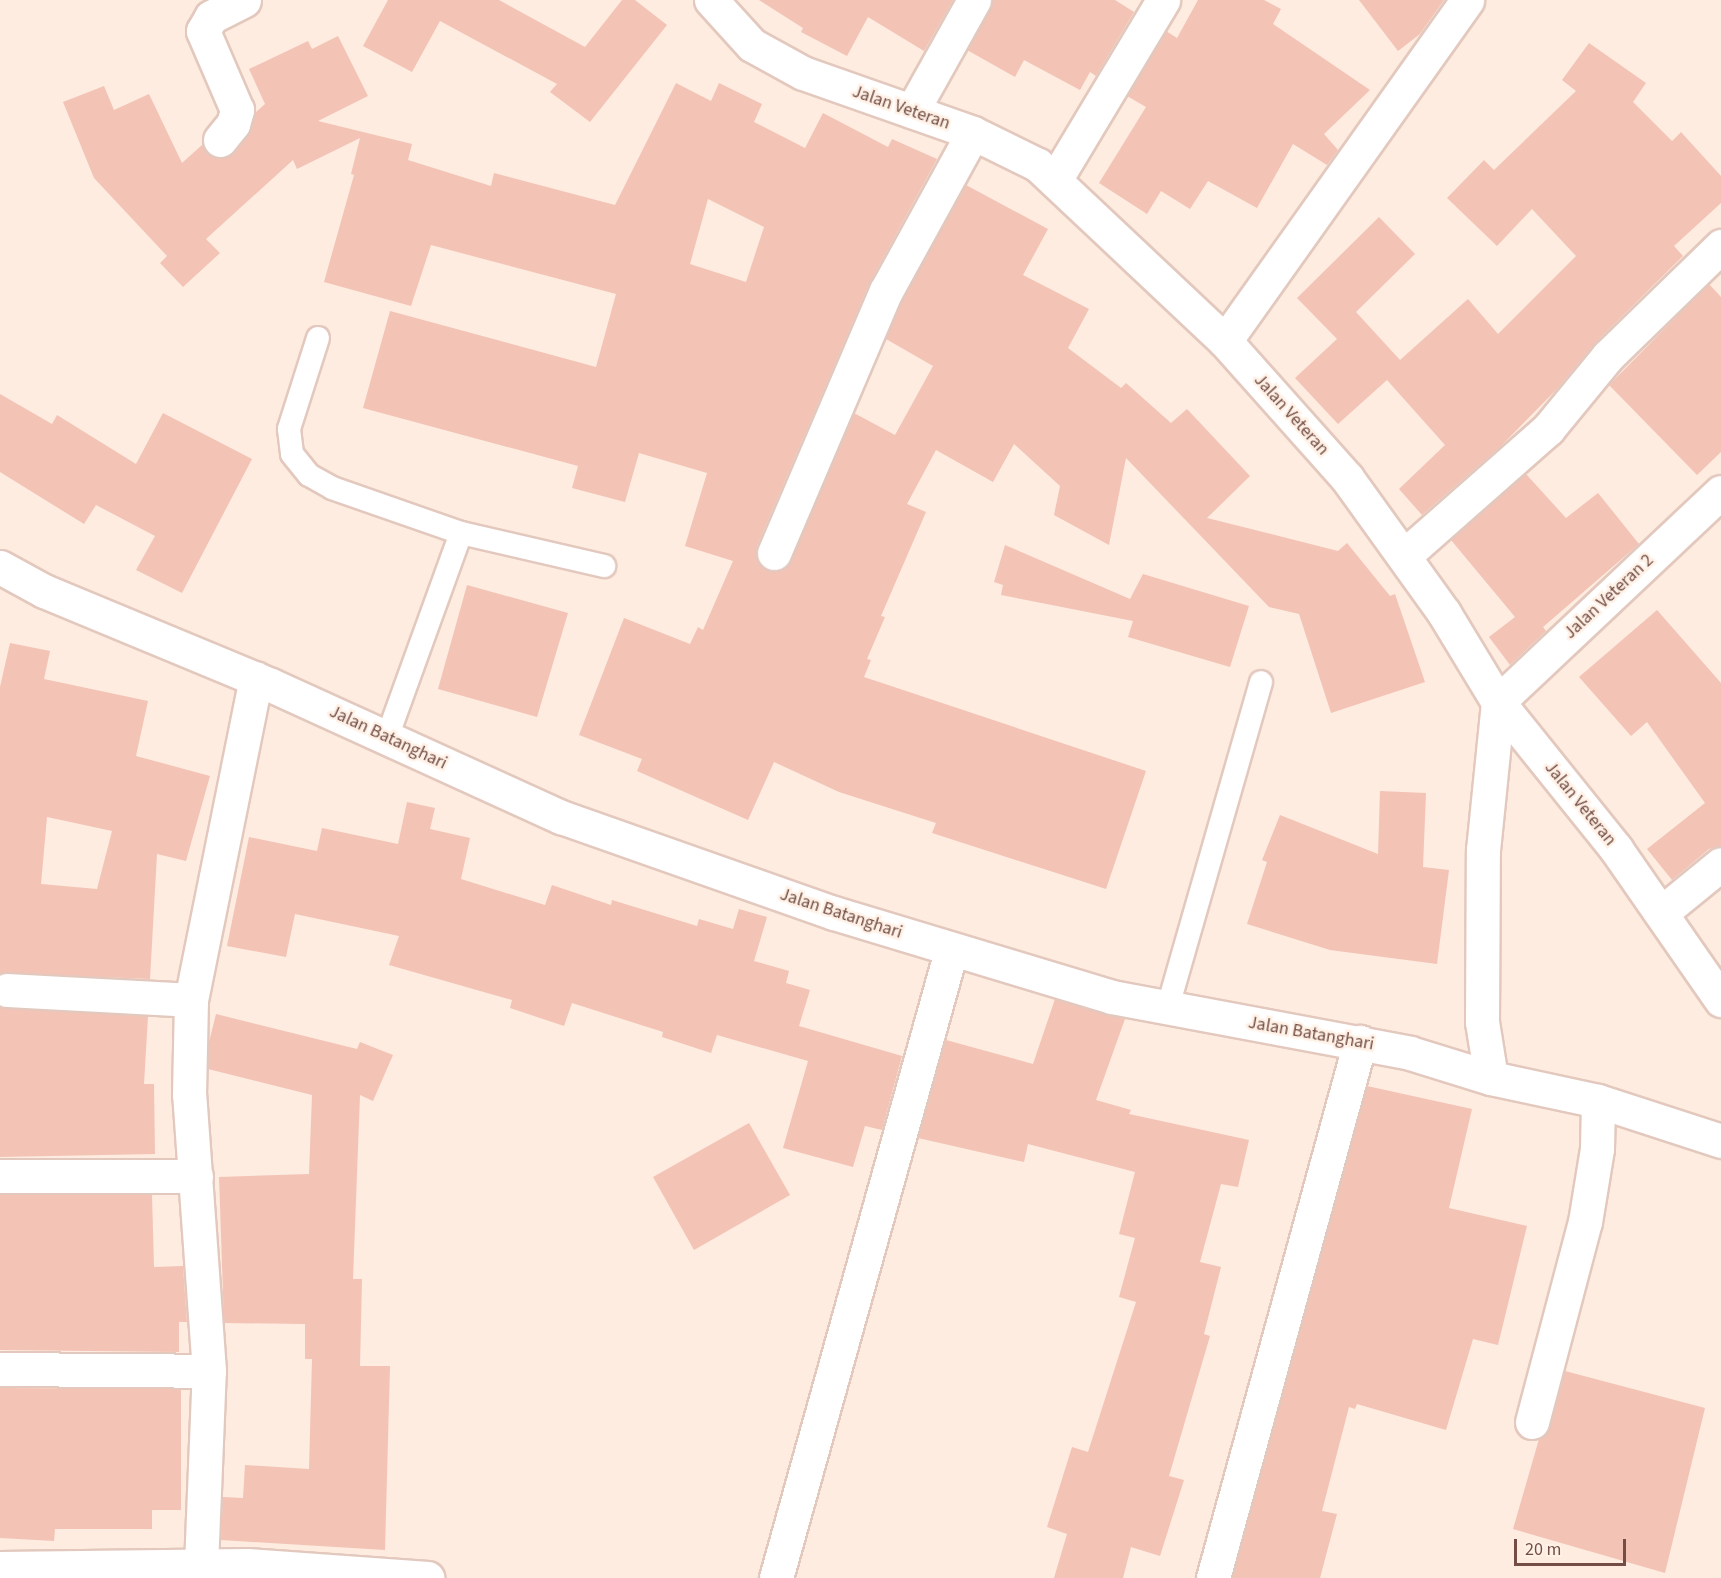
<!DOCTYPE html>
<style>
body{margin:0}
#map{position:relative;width:1721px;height:1578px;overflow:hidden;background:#fdecdf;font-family:"Source Sans 3",sans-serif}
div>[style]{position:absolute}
.building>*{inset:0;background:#f3c3b6}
.roads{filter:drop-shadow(2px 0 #e3c8be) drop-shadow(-2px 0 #e3c8be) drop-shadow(0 2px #e3c8be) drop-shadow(0 -2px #e3c8be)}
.lane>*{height:22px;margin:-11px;padding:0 11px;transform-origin:11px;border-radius:11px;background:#fff}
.street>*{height:33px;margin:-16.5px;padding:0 16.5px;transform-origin:16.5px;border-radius:16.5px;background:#fff}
.secondary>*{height:33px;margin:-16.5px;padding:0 16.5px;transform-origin:16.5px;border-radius:16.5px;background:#fff}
span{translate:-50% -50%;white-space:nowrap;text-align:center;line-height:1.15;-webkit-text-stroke:5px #fff1e6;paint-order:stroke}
.street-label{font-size:18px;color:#744e46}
.scale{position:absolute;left:1514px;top:1539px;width:112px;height:27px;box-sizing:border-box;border:3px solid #744e46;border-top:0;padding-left:8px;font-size:18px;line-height:21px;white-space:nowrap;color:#744e46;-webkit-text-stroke:4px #fff1e6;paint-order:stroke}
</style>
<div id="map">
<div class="building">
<i style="clip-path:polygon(388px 0,499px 0,585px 47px,622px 0,635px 0,667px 25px,590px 122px,550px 92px,557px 84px,440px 21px,412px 72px,363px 46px)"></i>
<i style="clip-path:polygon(759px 0,953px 0,924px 51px,868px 17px,847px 56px,801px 32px,803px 28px)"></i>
<i style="clip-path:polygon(993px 0,1115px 0,1134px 12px,1096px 76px,1090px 72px,1080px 90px,1024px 60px,1015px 77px,967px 50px)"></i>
<i style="clip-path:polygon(1198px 0,1264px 0,1281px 9px,1273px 24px,1370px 90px,1324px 134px,1338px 150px,1327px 165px,1293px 144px,1257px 208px,1208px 181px,1190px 209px,1161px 191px,1147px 214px,1099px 183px,1146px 107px,1127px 96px,1166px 31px,1177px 38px)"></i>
<i style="clip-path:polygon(1359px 0,1444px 0,1420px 34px,1398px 51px)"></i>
<i style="clip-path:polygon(evenodd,338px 36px,368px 96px,318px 121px,412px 144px,408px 160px,491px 186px,494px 173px,615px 205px,676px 83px,711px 101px,719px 83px,762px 104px,754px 122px,805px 148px,823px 113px,888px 147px,892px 139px,937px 159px,869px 284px,757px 546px,756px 556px,766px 570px,777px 571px,791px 560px,854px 413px,895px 435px,933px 366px,886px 339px,903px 299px,966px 185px,1048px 229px,1023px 275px,1089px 309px,1068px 348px,1121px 388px,1126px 383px,1171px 423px,1187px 409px,1250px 476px,1207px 518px,1338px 551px,1347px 543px,1390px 596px,1395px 594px,1425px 682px,1331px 713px,1299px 614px,1269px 607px,1126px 458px,1109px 545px,1054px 515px,1060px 486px,1014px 444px,993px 482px,936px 450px,907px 504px,926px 512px,881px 616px,885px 617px,867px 659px,871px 660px,864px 677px,1146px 771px,1106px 889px,932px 833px,936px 823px,839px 792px,774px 762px,748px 820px,637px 771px,642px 759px,579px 735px,624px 618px,690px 644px,698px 627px,703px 630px,733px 561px,685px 546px,707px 473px,639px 453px,625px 502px,572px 488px,578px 466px,363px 408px,390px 311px,596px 367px,616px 294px,431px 245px,411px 306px,324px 282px,354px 175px,351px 174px,360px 138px,297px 169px,293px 160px,206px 239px,220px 253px,183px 287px,160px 263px,167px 256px,94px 178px,63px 102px,104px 86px,114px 110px,149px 94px,182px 163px,202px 145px,209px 155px,226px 158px,248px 136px,255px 113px,265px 104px,249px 69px,308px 41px,312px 49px,338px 36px,708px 199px,764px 227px,746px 282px,690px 264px,708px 199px)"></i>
<i style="clip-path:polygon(1589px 43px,1646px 83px,1633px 102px,1672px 141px,1681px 132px,1721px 176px,1721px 203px,1674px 246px,1683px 256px,1595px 343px,1557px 389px,1501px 446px,1422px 515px,1399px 489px,1445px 445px,1387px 380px,1338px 424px,1295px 378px,1337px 339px,1297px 298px,1379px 217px,1415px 254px,1356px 312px,1400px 360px,1468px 299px,1498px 334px,1576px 256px,1532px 209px,1497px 246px,1447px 198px,1484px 160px,1494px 170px,1576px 91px,1562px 80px)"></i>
<i style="clip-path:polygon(1709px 284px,1721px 297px,1721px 452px,1697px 475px,1609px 385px)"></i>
<i style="clip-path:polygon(0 394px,52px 424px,57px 415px,136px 464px,163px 413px,252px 459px,182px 593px,136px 570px,155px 536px,96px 505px,84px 524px,0 472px)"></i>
<i style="clip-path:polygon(1526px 474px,1566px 518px,1598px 493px,1639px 544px,1543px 627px,1546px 631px,1510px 665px,1489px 637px,1515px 617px,1451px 540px)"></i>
<i style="clip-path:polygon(1005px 545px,1130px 599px,1143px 574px,1249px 606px,1230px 667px,1128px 637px,1133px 621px,1001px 595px,1003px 585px,994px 582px)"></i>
<i style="clip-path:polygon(467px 585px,568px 613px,537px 717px,438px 689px)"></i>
<i style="clip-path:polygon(1657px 610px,1721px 683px,1721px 846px,1709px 849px,1672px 880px,1647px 849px,1705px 803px,1647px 722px,1631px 736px,1579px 677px)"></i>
<i style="clip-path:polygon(evenodd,10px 643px,50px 651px,44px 679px,148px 701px,136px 756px,210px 776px,186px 861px,157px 854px,150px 979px,0 973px,0 687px,10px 643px,47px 817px,112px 831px,97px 889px,41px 884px,47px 817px)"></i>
<i style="clip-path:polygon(1380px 791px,1426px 793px,1423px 867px,1449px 870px,1437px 964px,1330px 950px,1247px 924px,1267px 862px,1262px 860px,1280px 815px,1378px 854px)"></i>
<i style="clip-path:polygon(407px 802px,435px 808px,430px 829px,470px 838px,461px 879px,545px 905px,552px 885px,611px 905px,612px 900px,697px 926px,699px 919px,733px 929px,739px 909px,767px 917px,754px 961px,789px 971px,786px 983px,810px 990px,799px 1026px,902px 1056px,882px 1130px,865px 1126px,853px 1167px,783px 1148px,808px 1061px,717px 1035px,711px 1053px,662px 1037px,663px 1032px,572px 1003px,564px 1026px,510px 1008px,512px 1000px,389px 965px,399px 936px,295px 914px,286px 957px,227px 946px,249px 837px,317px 851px,322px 828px,398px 844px)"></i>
<i style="clip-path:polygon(1055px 999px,1125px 1019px,1096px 1100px,1131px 1110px,1129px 1114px,1249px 1140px,1238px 1187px,1221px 1184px,1200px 1262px,1221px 1267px,1204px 1334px,1210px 1336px,1169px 1476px,1184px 1480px,1160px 1556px,1131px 1547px,1123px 1578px,1054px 1578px,1067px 1534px,1047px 1527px,1072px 1447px,1088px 1452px,1136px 1302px,1119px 1297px,1135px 1238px,1119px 1234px,1135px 1172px,1028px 1144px,1024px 1162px,918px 1138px,946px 1040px,1033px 1064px)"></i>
<i style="clip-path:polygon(0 1007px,148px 1016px,144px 1084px,154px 1084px,155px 1154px,0 1157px)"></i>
<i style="clip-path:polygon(216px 1014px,357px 1049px,360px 1042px,393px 1055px,373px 1101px,360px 1095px,353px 1279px,362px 1279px,360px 1366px,390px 1366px,385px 1550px,221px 1540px,223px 1497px,243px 1498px,245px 1465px,309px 1469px,312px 1359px,305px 1359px,305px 1324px,224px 1323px,219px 1177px,309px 1174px,312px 1095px,208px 1069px,209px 1042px)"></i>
<i style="clip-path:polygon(1367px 1086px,1472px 1109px,1449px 1208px,1527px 1226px,1498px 1345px,1473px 1339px,1446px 1430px,1357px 1404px,1355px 1409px,1349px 1407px,1322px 1511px,1337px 1514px,1320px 1578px,1232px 1578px)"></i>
<i style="clip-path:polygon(749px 1123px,790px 1195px,694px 1250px,653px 1177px)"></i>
<i style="clip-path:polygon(0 1195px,152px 1195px,154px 1267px,183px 1266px,187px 1322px,179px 1322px,179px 1352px,0 1350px)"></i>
<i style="clip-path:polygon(1565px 1371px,1705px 1408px,1665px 1573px,1513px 1529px,1539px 1439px,1550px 1427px)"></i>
<i style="clip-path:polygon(0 1388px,181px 1389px,181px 1510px,152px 1510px,152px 1529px,55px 1529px,54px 1541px,0 1538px)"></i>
</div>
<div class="roads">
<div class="lane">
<i style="left:318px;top:338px;width:96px;rotate:107.7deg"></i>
<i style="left:289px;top:429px;width:25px;rotate:83deg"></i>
<i style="left:292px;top:454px;width:27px;rotate:51deg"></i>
<i style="left:309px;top:475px;width:26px;rotate:29deg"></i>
<i style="left:332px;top:488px;width:137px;rotate:19.2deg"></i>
<i style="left:461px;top:533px;width:217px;rotate:109.9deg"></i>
<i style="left:461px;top:533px;width:147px;rotate:13deg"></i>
<i style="left:1167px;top:1010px;width:341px;rotate:-74deg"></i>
</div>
<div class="street">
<i style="left:912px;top:111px;width:127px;rotate:-60.8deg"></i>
<i style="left:220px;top:140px;width:21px;rotate:-51deg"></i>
<i style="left:233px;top:124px;width:15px;rotate:-74deg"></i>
<i style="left:237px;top:110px;width:86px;rotate:-113.3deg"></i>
<i style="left:203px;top:31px;width:16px;rotate:-60deg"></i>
<i style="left:211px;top:17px;width:37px;rotate:-27deg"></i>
<i style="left:1055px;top:180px;width:210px;rotate:-59deg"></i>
<i style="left:1225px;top:341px;width:418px;rotate:-54.6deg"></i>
<i style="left:774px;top:553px;width:285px;rotate:-66.9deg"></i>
<i style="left:886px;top:291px;width:180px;rotate:-61.2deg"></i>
<i style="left:1405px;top:555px;width:191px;rotate:-41.4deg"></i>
<i style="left:1548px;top:429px;width:94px;rotate:-50.6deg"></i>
<i style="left:1608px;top:356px;width:158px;rotate:-44.2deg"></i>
<i style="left:1661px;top:913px;width:77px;rotate:-39.2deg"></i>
<i style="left:7px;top:990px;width:184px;rotate:3.1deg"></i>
<i style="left:1491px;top:1078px;width:57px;rotate:-99.1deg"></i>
<i style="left:1482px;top:1022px;width:172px;rotate:-89.7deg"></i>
<i style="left:1483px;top:850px;width:149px;rotate:-84.2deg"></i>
<i style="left:1498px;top:702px;width:306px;rotate:-43.3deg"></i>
<i style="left:0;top:1176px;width:196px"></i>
<i style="left:0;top:1369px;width:209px;rotate:0.5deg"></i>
<i style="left:1532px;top:1422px;width:207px;rotate:-75.2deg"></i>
<i style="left:1585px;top:1222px;width:74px;rotate:-80.7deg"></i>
<i style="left:1597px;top:1149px;width:48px;rotate:-88.8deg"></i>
<i style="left:201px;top:1566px;width:195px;rotate:-87.7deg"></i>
<i style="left:209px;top:1371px;width:277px;rotate:-94.1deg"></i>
<i style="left:189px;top:1095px;width:95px;rotate:-88.8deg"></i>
<i style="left:191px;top:1000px;width:328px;rotate:-78.6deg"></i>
<i style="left:0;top:1568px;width:247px;rotate:-0.7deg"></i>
<i style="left:247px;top:1565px;width:181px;rotate:4.1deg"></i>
<i style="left:776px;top:1578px;width:651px;rotate:-74.41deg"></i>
<i style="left:1213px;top:1578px;width:556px;rotate:-74.66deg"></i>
</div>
<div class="secondary">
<i style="left:711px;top:0;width:61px;rotate:47.7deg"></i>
<i style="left:752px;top:45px;width:58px;rotate:28.8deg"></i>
<i style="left:803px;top:73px;width:180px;rotate:19.4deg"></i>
<i style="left:973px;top:133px;width:72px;rotate:26.2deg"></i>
<i style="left:1038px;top:165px;width:257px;rotate:43.3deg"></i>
<i style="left:1225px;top:341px;width:183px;rotate:48.3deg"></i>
<i style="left:1347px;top:478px;width:166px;rotate:54.3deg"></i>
<i style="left:1444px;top:613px;width:104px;rotate:58.8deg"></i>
<i style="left:1498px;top:702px;width:189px;rotate:51.2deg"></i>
<i style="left:1616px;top:849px;width:184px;rotate:55.2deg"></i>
<i style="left:0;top:567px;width:50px;rotate:28.6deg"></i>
<i style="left:44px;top:591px;width:246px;rotate:22.5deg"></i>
<i style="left:271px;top:685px;width:319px;rotate:24.5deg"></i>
<i style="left:561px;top:817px;width:289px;rotate:19.4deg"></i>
<i style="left:834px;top:913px;width:290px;rotate:16.8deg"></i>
<i style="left:1112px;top:997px;width:303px;rotate:10.6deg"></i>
<i style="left:1410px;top:1053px;width:85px;rotate:17.2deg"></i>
<i style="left:1491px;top:1078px;width:109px;rotate:12.1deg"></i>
<i style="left:1598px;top:1101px;width:129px;rotate:18deg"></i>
</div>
</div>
<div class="street-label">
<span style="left:901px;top:108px;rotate:19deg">Jalan Veteran</span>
<span style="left:1291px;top:415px;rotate:48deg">Jalan Veteran</span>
<span style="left:1609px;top:597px;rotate:-43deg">Jalan Veteran 2</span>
<span style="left:388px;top:738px;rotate:25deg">Jalan Batanghari</span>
<span style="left:1580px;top:804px;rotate:51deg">Jalan Veteran</span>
<span style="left:841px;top:914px;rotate:18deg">Jalan Batanghari</span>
<span style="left:1311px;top:1034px;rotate:10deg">Jalan Batanghari</span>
</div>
<div class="scale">20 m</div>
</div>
